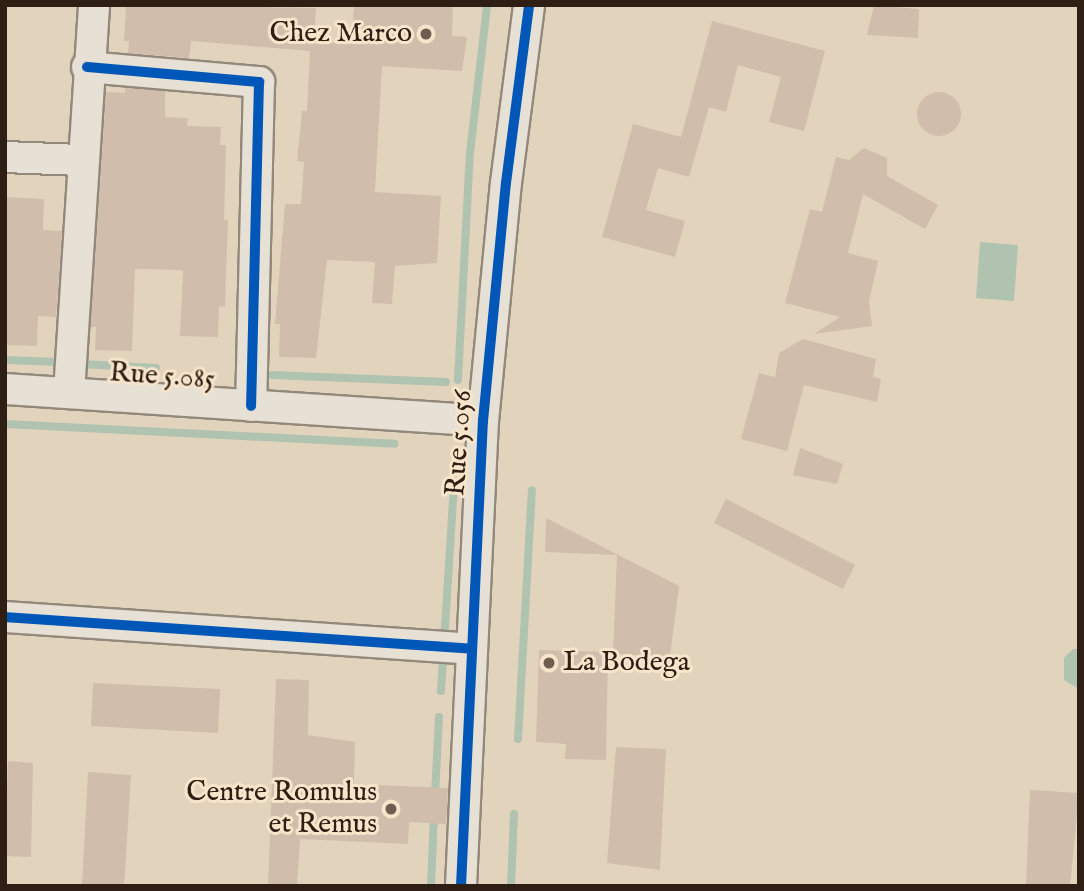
<!DOCTYPE html>
<style>
body{margin:0}
#map{position:relative;width:1084px;height:891px;overflow:hidden;background:#e2d4bc;font-family:"IM FELL English",serif}
div>[style]{position:absolute}
.water>*{inset:0;background:#b0c2b0}
.stream>*{height:8px;margin:-4px;padding:0 4px;transform-origin:4px;border-radius:4px;background:#b0c2b0}
.building>*{inset:0;background:#d0bdab}
.round{border-radius:50%}
.roads{filter:drop-shadow(2px 0 #93897b) drop-shadow(-2px 0 #93897b) drop-shadow(0 2px #93897b) drop-shadow(0 -2px #93897b)}
.minor>*{height:30px;margin:-15px;padding:0 15px;transform-origin:15px;border-radius:15px;background:#e7e0d4}
.cycleway>*{height:10px;margin:-5px;padding:0 5px;transform-origin:5px;border-radius:5px;background:#0057b8}
.dots>*{width:19px;height:19px;translate:-50% -50%;box-sizing:border-box;border:4px solid #f6e5ca;border-radius:50%}
span{translate:-50% -50%;white-space:nowrap;text-align:center;line-height:1.15;-webkit-text-stroke:6px #f6e5ca;paint-order:stroke}
.poi-label{font-size:28px;color:#2e1e14}
.right{translate:-100% -50%;text-align:right}
.left{translate:0 -50%;text-align:left}
.street-label{font-size:28px;color:#2e1e14}
.frame{position:absolute;inset:0;border:7px solid #2e1e14;pointer-events:none}
</style>
<div id="map">
<div class="water">
<i style="clip-path:polygon(980px 242px,1018px 245px,1014px 301px,976px 298px)"></i>
<i style="clip-path:polygon(1073px 649px,1079px 649px,1079px 689px,1064px 680px,1064px 658px)"></i>
</div>
<div class="stream">
<i style="left:5px;top:360px;width:55px;rotate:2.1deg"></i>
<i style="left:80px;top:364px;width:76px;rotate:3deg"></i>
<i style="left:272px;top:375px;width:174px;rotate:2.3deg"></i>
<i style="left:458px;top:380px;width:227px;rotate:-87deg"></i>
<i style="left:470px;top:153px;width:149px;rotate:-83.4deg"></i>
<i style="left:5px;top:424px;width:390px;rotate:2.9deg"></i>
<i style="left:441px;top:691px;width:209px;rotate:-86.4deg"></i>
<i style="left:518px;top:739px;width:249px;rotate:-86.8deg"></i>
<i style="left:435px;top:795px;width:78px;rotate:-87.1deg"></i>
<i style="left:431px;top:886px;width:71px;rotate:-87.6deg"></i>
<i style="left:511px;top:886px;width:72px;rotate:-87.6deg"></i>
</div>
<div class="building">
<i style="clip-path:polygon(126px 5px,316px 8px,314px 42px,352px 44px,354px 5px,453px 5px,452px 36px,467px 37px,462px 71px,382px 66px,375px 192px,441px 196px,437px 263px,395px 266px,392px 304px,372px 303px,375px 262px,327px 260px,316px 358px,279px 357px,280px 324px,275px 324px,285px 204px,301px 204px,304px 162px,297px 161px,302px 111px,307px 111px,310px 51px,191px 41px,189px 58px,128px 53px,129px 41px,124px 41px)"></i>
<i style="clip-path:polygon(874px 5px,919px 9px,918px 38px,867px 35px)"></i>
<i style="clip-path:polygon(712px 21px,825px 51px,804px 131px,769px 122px,781px 77px,738px 65px,726px 112px,709px 107px,689px 177px,658px 168px,646px 210px,685px 221px,675px 257px,602px 237px,633px 124px,681px 137px)"></i>
<i style="clip-path:polygon(125px 88px,165px 91px,165px 117px,188px 118px,187px 126px,221px 127px,220px 145px,226px 145px,224px 220px,228px 220px,225px 307px,219px 306px,218px 337px,180px 336px,183px 270px,135px 269px,132px 351px,95px 350px,96px 327px,91px 327px,91px 319px,106px 92px,125px 93px)"></i>
<i class="round" style="left:917px;top:92px;width:44px;height:44px"></i>
<i style="clip-path:polygon(864px 148px,887px 158px,887px 176px,938px 205px,925px 229px,863px 194px,848px 253px,878px 261px,869px 301px,872px 326px,814px 334px,840px 317px,785px 303px,810px 209px,822px 212px,836px 157px,849px 160px)"></i>
<i style="clip-path:polygon(5px 197px,44px 199px,43px 230px,62px 231px,56px 317px,38px 316px,37px 346px,5px 345px)"></i>
<i style="clip-path:polygon(803px 339px,876px 359px,873px 377px,881px 379px,877px 402px,804px 385px,787px 451px,741px 439px,759px 373px,775px 377px,779px 353px)"></i>
<i style="clip-path:polygon(800px 448px,843px 464px,837px 484px,793px 475px)"></i>
<i style="clip-path:polygon(726px 499px,855px 565px,843px 589px,714px 523px)"></i>
<i style="clip-path:polygon(546px 518px,679px 586px,670px 656px,613px 654px,617px 555px,545px 552px)"></i>
<i style="clip-path:polygon(539px 650px,608px 652px,606px 760px,565px 759px,566px 744px,536px 742px)"></i>
<i style="clip-path:polygon(276px 679px,309px 680px,308px 735px,355px 742px,354px 784px,448px 788px,446px 824px,409px 822px,408px 844px,300px 839px,297px 886px,268px 886px)"></i>
<i style="clip-path:polygon(93px 683px,220px 689px,218px 733px,91px 726px)"></i>
<i style="clip-path:polygon(616px 747px,666px 749px,660px 870px,607px 863px)"></i>
<i style="clip-path:polygon(8px 761px,33px 763px,31px 857px,5px 856px)"></i>
<i style="clip-path:polygon(88px 772px,131px 775px,124px 886px,82px 886px)"></i>
<i style="clip-path:polygon(1030px 790px,1079px 793px,1070px 886px,1026px 886px)"></i>
</div>
<div class="roads">
<div class="minor">
<i style="left:87px;top:67px;width:173px;rotate:5deg"></i>
<i style="left:259px;top:82px;width:324px;rotate:91.4deg"></i>
<i style="left:5px;top:157px;width:76px;rotate:2.3deg"></i>
<i style="left:5px;top:389px;width:479px;rotate:3.8deg"></i>
<i style="left:69px;top:393px;width:389px;rotate:-86.3deg"></i>
<i style="left:5px;top:617px;width:467px;rotate:3.9deg"></i>
<i style="left:461px;top:886px;width:466px;rotate:-87.3deg"></i>
<i style="left:483px;top:421px;width:239px;rotate:-84.5deg"></i>
<i style="left:506px;top:183px;width:179px;rotate:-82.6deg"></i>
</div>
</div>
<div class="cycleway">
<i style="left:87px;top:67px;width:173px;rotate:5deg"></i>
<i style="left:259px;top:82px;width:324px;rotate:91.4deg"></i>
<i style="left:5px;top:617px;width:467px;rotate:3.9deg"></i>
<i style="left:461px;top:886px;width:466px;rotate:-87.3deg"></i>
<i style="left:483px;top:421px;width:239px;rotate:-84.5deg"></i>
<i style="left:506px;top:183px;width:179px;rotate:-82.6deg"></i>
</div>
<div class="dots">
<i style="left:426px;top:34px;background:#6d5e4f"></i>
<i style="left:549px;top:663px;background:#6d5e4f"></i>
<i style="left:391px;top:809px;background:#6d5e4f"></i>
</div>
<div class="poi-label">
<span class="right" style="left:412px;top:34px">Chez Marco</span>
<span class="left" style="left:563px;top:663px">La Bodega</span>
<span class="right" style="left:377px;top:809px">Centre Romulus<br>et Remus</span>
</div>
<div class="street-label">
<span style="left:162px;top:377px;rotate:4deg">Rue 5.085</span>
<span style="left:460px;top:443px;rotate:-86deg">Rue 5.056</span>
</div>
<div class="frame"></div>
</div>
